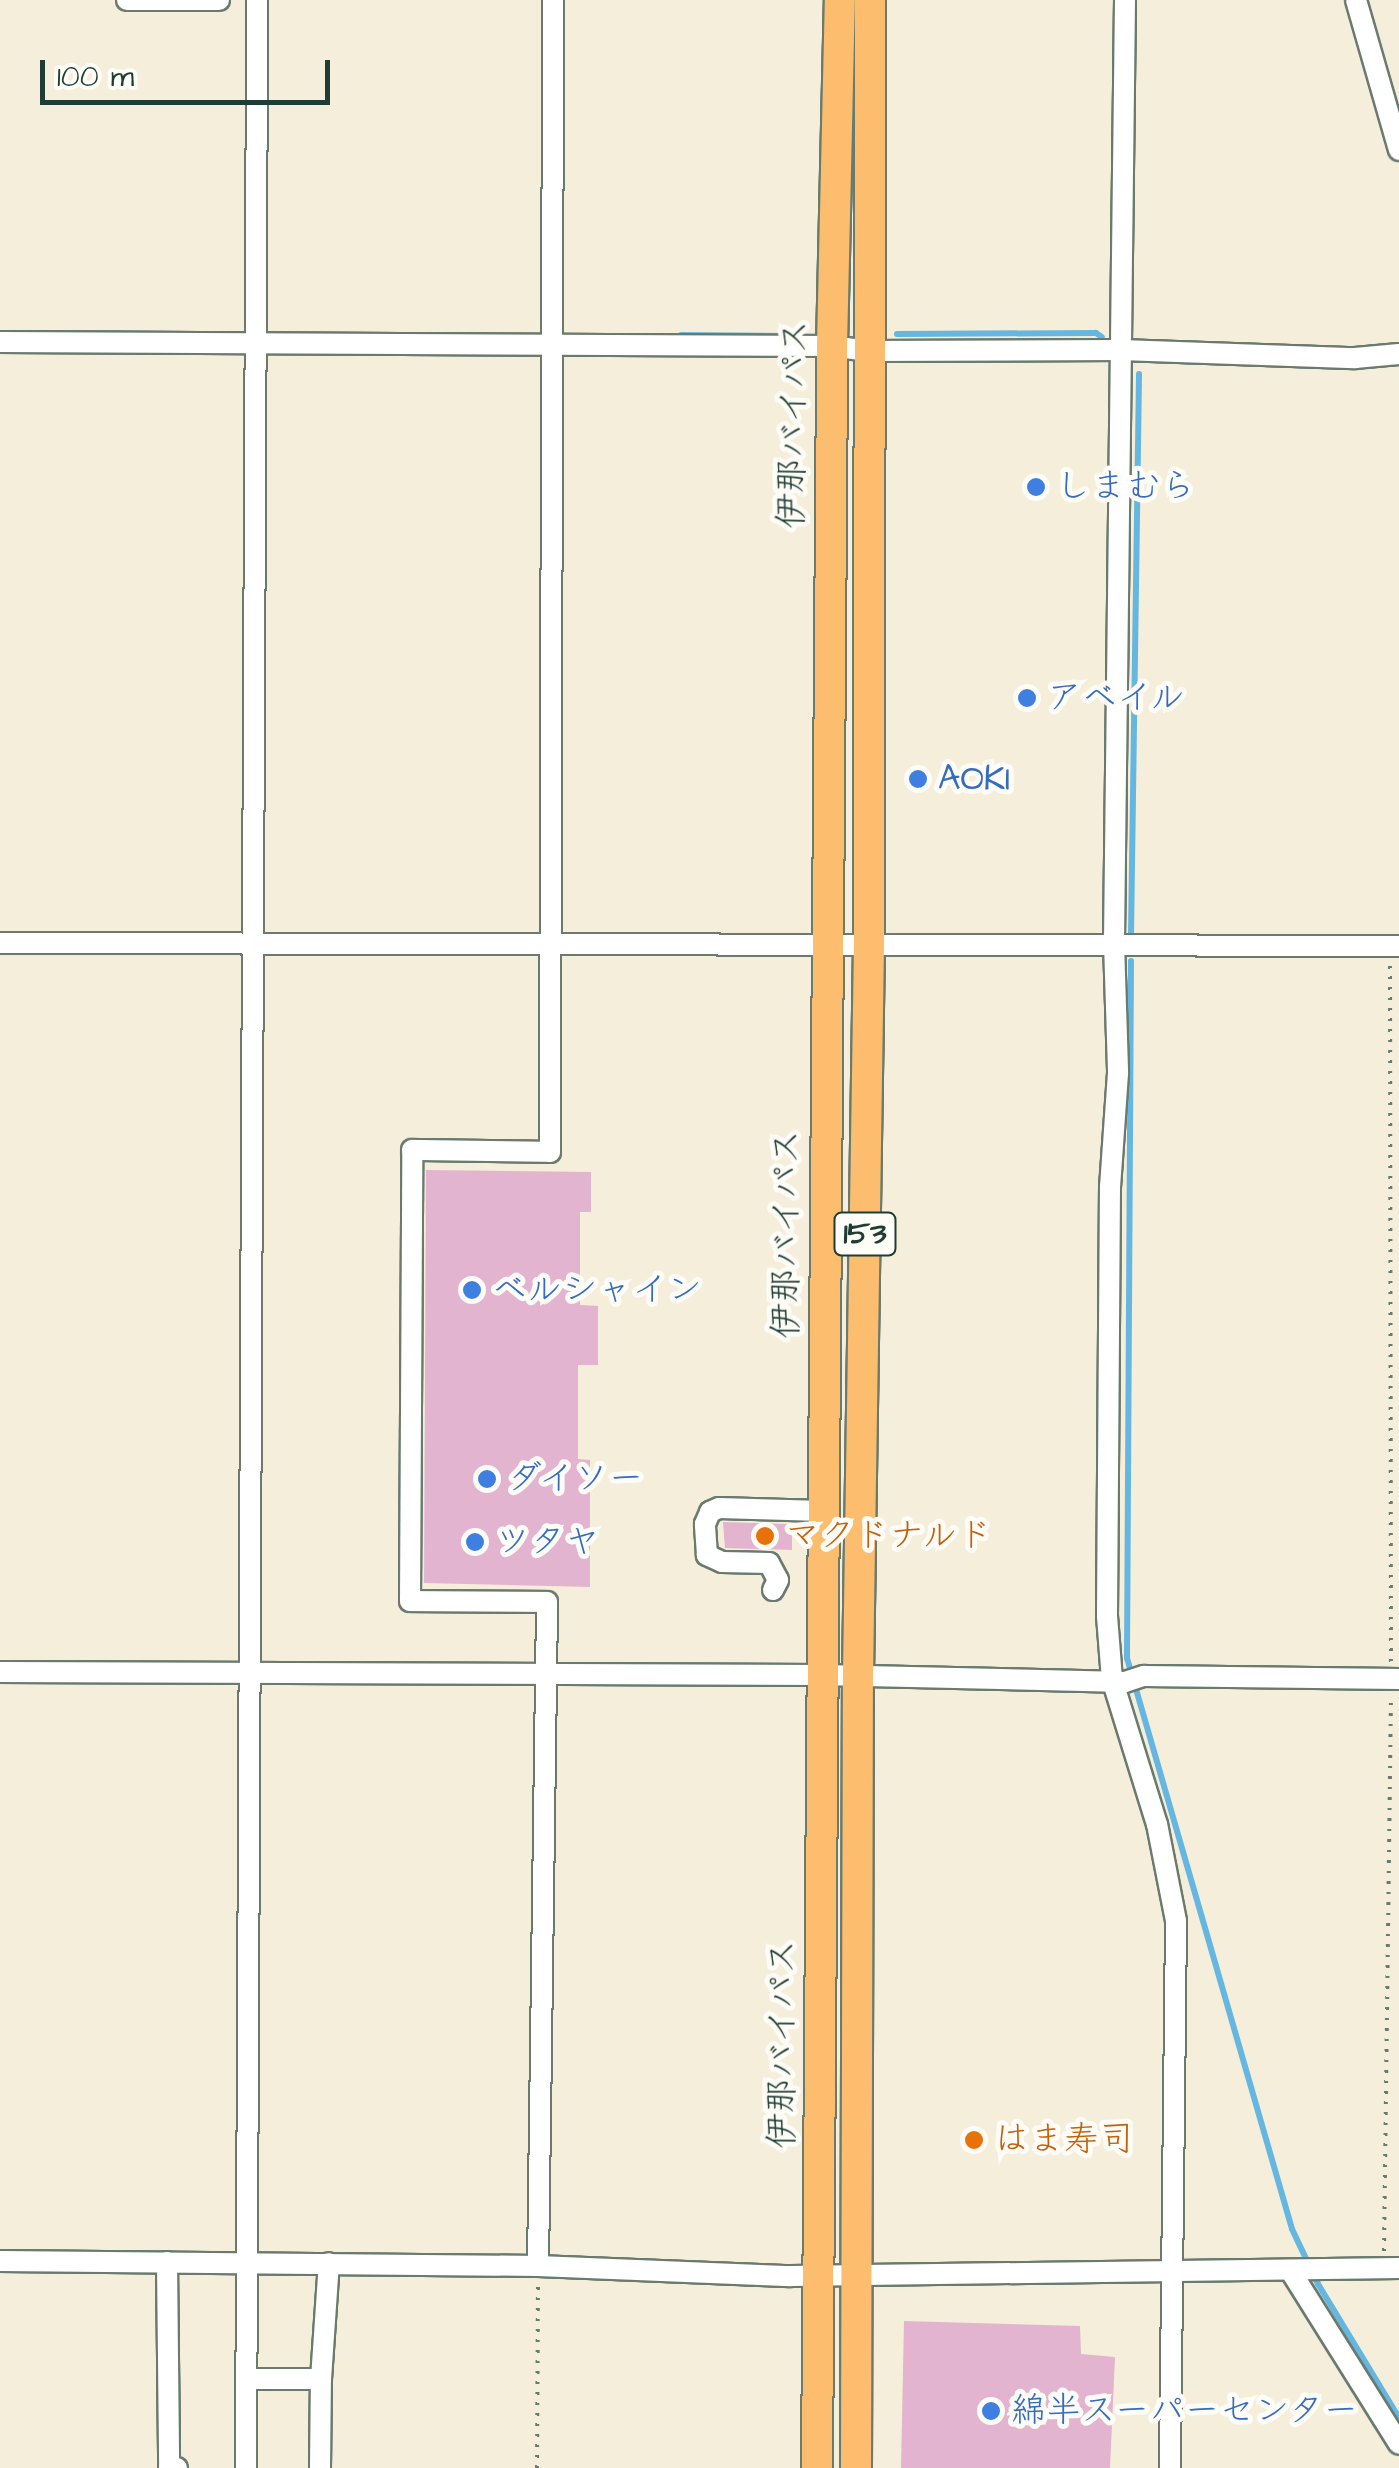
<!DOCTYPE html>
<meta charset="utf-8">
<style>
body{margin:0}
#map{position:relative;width:1399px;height:2468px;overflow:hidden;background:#f4eedb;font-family:"Architects Daughter","Klee One",sans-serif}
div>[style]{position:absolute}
.stream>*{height:6px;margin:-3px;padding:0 3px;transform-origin:3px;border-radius:3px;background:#65b7e1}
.building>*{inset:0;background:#e2b4cf}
.path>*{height:4px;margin-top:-2px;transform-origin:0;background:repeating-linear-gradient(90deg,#6a7b6e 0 2.5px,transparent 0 10.5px)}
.roads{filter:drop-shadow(2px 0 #6a7b6e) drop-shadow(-2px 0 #6a7b6e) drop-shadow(0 2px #6a7b6e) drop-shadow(0 -2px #6a7b6e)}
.minor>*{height:20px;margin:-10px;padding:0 10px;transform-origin:10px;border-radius:10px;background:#fff}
.highway>*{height:30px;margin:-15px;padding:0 15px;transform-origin:15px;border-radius:15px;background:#fcbd6f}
.dots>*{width:28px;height:28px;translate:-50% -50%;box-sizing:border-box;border:5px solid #fdfcf7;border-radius:50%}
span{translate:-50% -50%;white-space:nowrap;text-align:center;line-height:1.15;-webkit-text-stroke:10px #fdfcf7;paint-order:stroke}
.shield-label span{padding:2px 8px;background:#fdfcf7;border:2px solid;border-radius:8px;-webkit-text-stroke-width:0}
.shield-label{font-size:32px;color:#1f3d34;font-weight:700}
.street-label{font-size:35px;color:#1f3d34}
.shop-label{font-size:35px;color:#366cbe}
.left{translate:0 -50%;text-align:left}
.food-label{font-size:35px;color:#c56008}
.scale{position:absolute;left:40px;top:60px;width:290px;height:45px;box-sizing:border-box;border:5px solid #1f3d34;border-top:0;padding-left:12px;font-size:30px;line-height:35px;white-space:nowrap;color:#1f3d34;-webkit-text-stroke:8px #fdfcf7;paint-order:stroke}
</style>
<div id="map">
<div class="stream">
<i style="left:897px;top:334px;width:199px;rotate:-0.3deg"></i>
<i style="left:1096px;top:333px;width:7px;rotate:34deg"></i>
<i style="left:681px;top:335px;width:104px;rotate:0.6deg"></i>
<i style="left:1131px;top:935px;width:561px;rotate:-89.18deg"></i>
<i style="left:1131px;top:961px;width:697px;rotate:90.33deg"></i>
<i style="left:1127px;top:1658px;width:594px;rotate:73.88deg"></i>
<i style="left:1292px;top:2229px;width:61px;rotate:64.7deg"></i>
<i style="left:1318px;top:2284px;width:157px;rotate:58.8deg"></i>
</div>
<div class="building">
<i style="clip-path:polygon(426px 1170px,591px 1172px,591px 1212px,580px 1212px,580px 1305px,598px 1306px,598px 1365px,578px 1365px,578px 1459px,590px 1460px,590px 1587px,424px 1583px)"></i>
<i style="clip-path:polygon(723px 1522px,792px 1524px,792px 1550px,725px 1548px)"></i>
<i style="clip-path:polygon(904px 2321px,1080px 2326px,1081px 2354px,1115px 2357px,1110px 2468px,901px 2468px)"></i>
</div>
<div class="path">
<i style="left:1390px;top:966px;width:696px;rotate:89.92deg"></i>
<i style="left:1384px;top:2251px;width:555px;rotate:-89.28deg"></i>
<i style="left:537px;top:2468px;width:182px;rotate:-89.7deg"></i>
</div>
<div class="roads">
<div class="minor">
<i style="left:127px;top:0;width:92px"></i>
<i style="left:1125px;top:0;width:943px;rotate:90.67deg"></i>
<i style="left:1114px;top:943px;width:130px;rotate:88.2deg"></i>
<i style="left:1118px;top:1073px;width:113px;rotate:94deg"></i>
<i style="left:1110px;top:1186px;width:430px;rotate:90.4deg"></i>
<i style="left:1107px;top:1616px;width:63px;rotate:85.5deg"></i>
<i style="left:1112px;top:1679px;width:152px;rotate:72.8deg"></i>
<i style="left:1157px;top:1824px;width:99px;rotate:78.9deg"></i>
<i style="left:1176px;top:1921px;width:547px;rotate:90.63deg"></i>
<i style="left:1356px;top:0;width:156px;rotate:74deg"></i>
<i style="left:0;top:342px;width:832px;rotate:0.28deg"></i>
<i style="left:832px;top:346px;width:34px;rotate:8deg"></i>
<i style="left:866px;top:351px;width:255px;rotate:-0.2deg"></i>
<i style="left:1121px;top:350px;width:234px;rotate:2deg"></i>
<i style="left:1355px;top:358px;width:44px;rotate:-5.2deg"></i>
<i style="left:0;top:943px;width:1399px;rotate:0.12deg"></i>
<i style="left:773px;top:1590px;width:11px;rotate:-63deg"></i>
<i style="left:778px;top:1580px;width:19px;rotate:-118deg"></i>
<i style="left:769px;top:1563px;width:47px;rotate:-178.8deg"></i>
<i style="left:722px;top:1562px;width:17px;rotate:-155deg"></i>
<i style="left:707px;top:1555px;width:31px;rotate:-94deg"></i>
<i style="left:705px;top:1524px;width:13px;rotate:-67deg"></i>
<i style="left:710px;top:1512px;width:10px;rotate:-24deg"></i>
<i style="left:719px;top:1508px;width:103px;rotate:1.7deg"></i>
<i style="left:0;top:1672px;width:821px;rotate:0.21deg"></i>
<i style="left:821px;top:1675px;width:304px;rotate:1.3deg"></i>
<i style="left:1125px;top:1682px;width:20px;rotate:-18deg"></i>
<i style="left:1144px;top:1676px;width:255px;rotate:0.7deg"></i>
<i style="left:0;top:2261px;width:538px;rotate:0.53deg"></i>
<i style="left:538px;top:2266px;width:253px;rotate:2.3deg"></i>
<i style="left:791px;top:2276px;width:608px;rotate:-0.75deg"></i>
<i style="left:167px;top:2262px;width:206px;rotate:89.4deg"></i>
<i style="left:169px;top:2468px;width:8px"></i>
<i style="left:538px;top:2266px;width:664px;rotate:-89.22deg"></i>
<i style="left:547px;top:1602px;width:137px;rotate:-179.6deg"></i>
<i style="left:410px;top:1601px;width:451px;rotate:-89.7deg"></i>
<i style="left:412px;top:1150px;width:138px;rotate:0.8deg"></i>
<i style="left:550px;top:1152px;width:1152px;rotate:-89.85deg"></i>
<i style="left:1290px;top:2270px;width:205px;rotate:57.9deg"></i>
<i style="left:246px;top:2379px;width:75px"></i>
<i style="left:246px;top:2468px;width:2468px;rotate:-89.74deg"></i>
<i style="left:320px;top:2468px;width:89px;rotate:-89.4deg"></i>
<i style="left:321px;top:2379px;width:116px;rotate:-86.1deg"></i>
</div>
<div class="highway">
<i style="left:817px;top:2468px;width:2122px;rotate:-89.59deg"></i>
<i style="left:832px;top:346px;width:346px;rotate:-88.7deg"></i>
<i style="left:856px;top:2468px;width:792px;rotate:-89.86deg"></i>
<i style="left:858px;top:1676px;width:733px;rotate:-89.14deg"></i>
<i style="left:869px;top:943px;width:943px;rotate:-89.94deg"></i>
</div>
</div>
<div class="dots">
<i style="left:1036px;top:487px;background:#3f7fe0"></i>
<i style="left:1027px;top:698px;background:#3f7fe0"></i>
<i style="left:918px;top:779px;background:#3f7fe0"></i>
<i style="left:472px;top:1290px;background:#3f7fe0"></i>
<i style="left:487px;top:1479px;background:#3f7fe0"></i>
<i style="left:765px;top:1536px;background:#e8710a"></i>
<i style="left:475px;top:1542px;background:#3f7fe0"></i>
<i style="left:974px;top:2140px;background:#e8710a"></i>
<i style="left:991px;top:2411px;background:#3f7fe0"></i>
</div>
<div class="shield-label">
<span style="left:865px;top:1234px">153</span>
</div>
<div class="street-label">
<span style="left:794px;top:424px;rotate:-89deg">伊那バイパス</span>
<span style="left:787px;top:1234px;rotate:-90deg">伊那バイパス</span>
<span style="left:783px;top:2044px;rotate:-90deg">伊那バイパス</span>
</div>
<div class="shop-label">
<span class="left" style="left:1056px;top:487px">しまむら</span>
<span class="left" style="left:1047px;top:698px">アベイル</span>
<span class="left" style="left:938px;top:779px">AOKI</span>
<span class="left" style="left:492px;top:1290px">ベルシャイン</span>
<span class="left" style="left:507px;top:1479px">ダイソー</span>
<span class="left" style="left:495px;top:1542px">ツタヤ</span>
<span class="left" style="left:1011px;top:2411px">綿半スーパーセンター</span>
</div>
<div class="food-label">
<span class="left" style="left:785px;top:1536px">マクドナルド</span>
<span class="left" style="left:994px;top:2140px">はま寿司</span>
</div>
<div class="scale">100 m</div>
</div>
